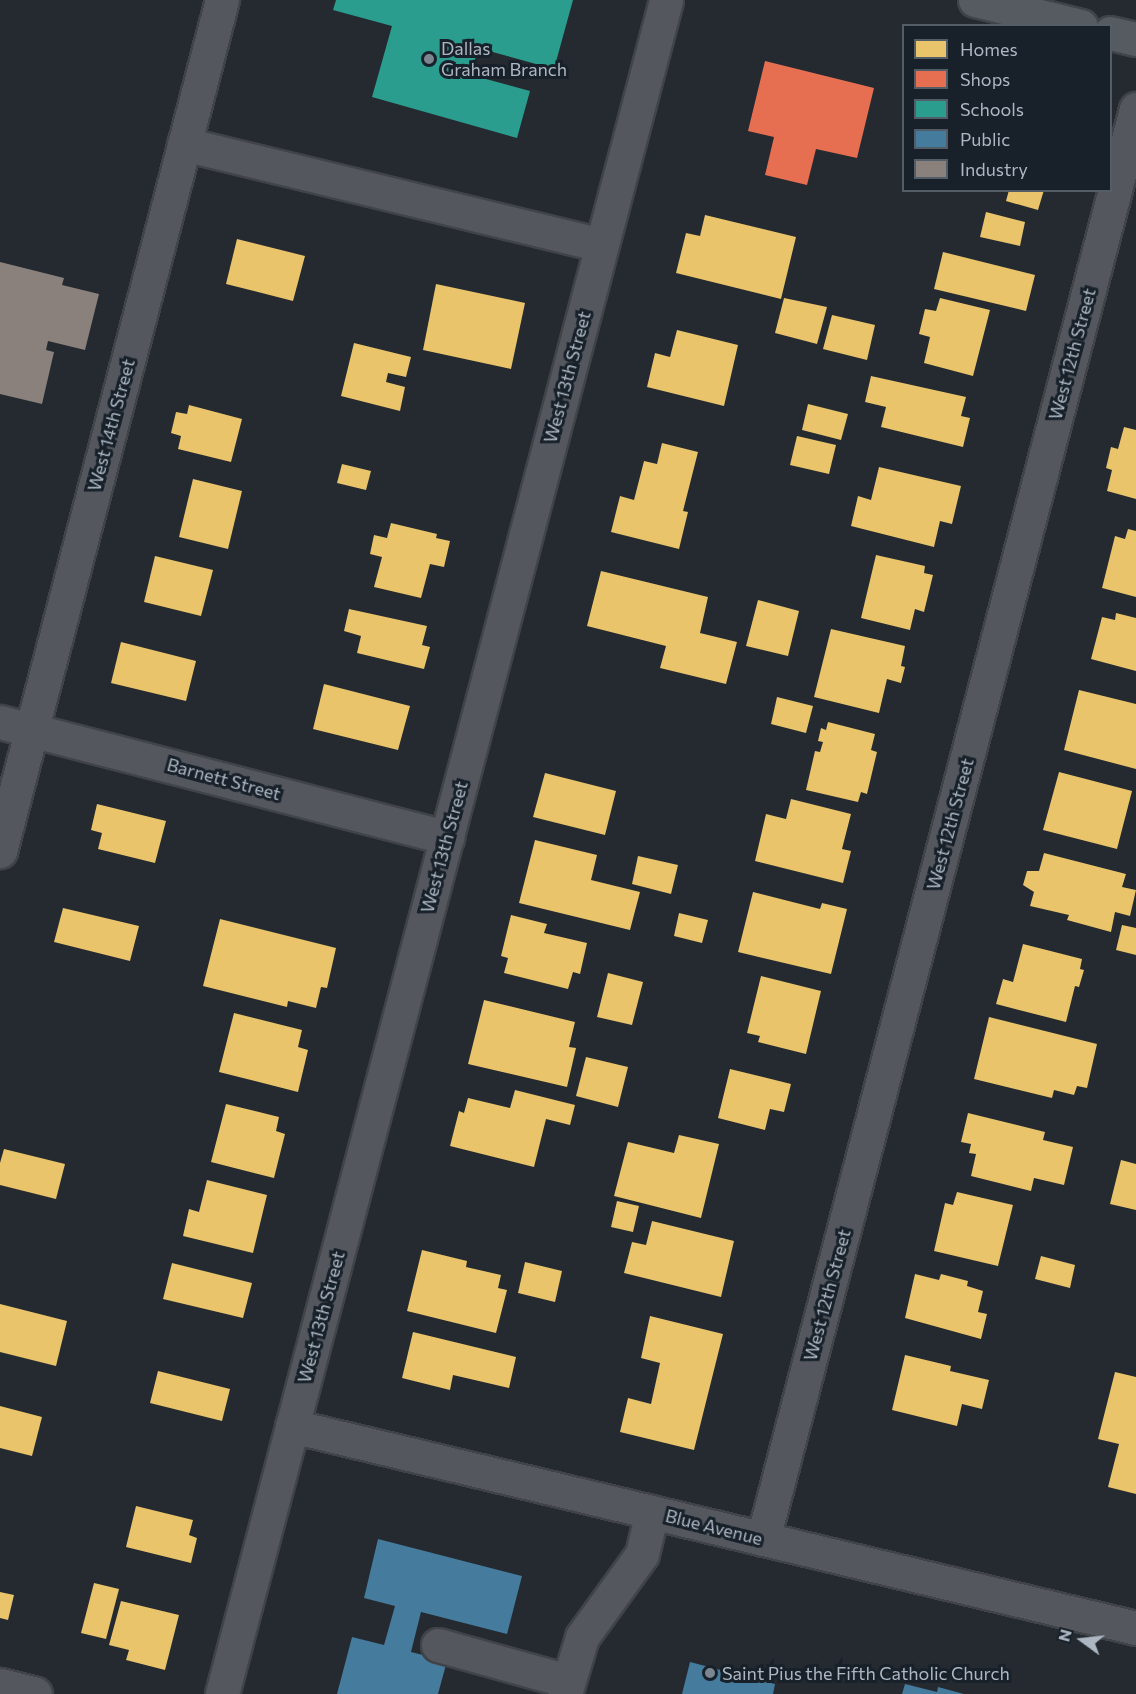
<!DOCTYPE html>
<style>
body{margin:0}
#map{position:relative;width:1136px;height:1694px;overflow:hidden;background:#242a30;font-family:Commissioner,sans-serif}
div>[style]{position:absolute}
.homes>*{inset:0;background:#e9c46a}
.shops>*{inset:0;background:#e76f51}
.schools>*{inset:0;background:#2a9d8f}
.public>*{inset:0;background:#457b9d}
.industry>*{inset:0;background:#8a817c}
.roads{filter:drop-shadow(2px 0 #404449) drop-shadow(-2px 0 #404449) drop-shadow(0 2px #404449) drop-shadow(0 -2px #404449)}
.minor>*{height:33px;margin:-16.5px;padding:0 16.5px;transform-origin:16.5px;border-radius:16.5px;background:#54585e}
.major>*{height:33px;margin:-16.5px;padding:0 16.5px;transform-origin:16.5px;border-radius:16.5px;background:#565b61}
.dots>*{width:16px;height:16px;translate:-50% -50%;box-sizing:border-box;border:3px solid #18212a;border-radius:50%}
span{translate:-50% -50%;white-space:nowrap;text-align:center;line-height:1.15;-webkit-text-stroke:6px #18212a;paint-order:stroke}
.poi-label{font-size:18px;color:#acb7c3}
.left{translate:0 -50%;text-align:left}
.street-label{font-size:18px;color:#acb7c3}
.legend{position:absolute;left:902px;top:24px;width:210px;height:168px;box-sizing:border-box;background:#18212a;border:2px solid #535d67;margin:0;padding:8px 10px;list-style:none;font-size:18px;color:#acb7c3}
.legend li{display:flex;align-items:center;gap:12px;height:30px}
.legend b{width:30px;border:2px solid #535d67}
.north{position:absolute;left:1052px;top:1610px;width:60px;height:60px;-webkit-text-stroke:4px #18212a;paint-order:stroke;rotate:285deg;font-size:16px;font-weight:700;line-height:24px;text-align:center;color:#acb7c3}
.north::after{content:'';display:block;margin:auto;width:21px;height:27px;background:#acb7c3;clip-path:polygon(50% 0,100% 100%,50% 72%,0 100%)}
</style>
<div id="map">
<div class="homes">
<i style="clip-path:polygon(1009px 190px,1044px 190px,1038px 210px,1006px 201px)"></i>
<i style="clip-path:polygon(986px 212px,1025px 222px,1020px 246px,980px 237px)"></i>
<i style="clip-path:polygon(705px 215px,796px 237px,781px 299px,676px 273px,686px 233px,700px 236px)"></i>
<i style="clip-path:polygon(237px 239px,305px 256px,293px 301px,226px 284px)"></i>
<i style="clip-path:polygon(943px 252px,1035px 275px,1026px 311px,934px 289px)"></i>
<i style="clip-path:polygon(436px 284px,525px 303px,511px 369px,423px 350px)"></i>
<i style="clip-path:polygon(784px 298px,827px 307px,817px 344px,775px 333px)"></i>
<i style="clip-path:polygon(940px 298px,990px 310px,973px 376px,924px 363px,930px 337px,919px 334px,925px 309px,936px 311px)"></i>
<i style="clip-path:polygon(832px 315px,875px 325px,867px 360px,823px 349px)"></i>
<i style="clip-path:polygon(677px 330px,738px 345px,724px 406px,647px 387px,655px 353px,670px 357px)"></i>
<i style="clip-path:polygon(354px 343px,411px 357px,406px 377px,388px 373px,386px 382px,405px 387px,400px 411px,341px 396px)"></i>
<i style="clip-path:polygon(871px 376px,966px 397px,961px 416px,970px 418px,963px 447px,881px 427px,886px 407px,865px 402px)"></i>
<i style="clip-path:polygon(808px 404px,848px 414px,841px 440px,802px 430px)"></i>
<i style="clip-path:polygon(189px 405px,242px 419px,231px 462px,178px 449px,181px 436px,171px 433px,176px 412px,187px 414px)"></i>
<i style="clip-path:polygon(1124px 427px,1136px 430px,1136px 499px,1107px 491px,1112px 470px,1106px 468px,1111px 447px,1118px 449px)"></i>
<i style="clip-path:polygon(797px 436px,836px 445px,829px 474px,790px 465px)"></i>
<i style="clip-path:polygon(662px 443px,698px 452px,683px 511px,688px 512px,679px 549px,611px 532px,620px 496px,634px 500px,644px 461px,657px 464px)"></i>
<i style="clip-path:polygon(342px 464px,371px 471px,366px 490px,337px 483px)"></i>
<i style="clip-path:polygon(879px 467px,961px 486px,952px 524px,940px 521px,934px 547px,851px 526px,858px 496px,871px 500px)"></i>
<i style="clip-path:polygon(193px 479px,242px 491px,228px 549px,179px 537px)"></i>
<i style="clip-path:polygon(391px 523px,437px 534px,436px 538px,450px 541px,444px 567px,430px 564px,421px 598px,374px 587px,382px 557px,370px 554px,374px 535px,387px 538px)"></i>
<i style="clip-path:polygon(1128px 529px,1136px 531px,1136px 597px,1102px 588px,1115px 536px,1125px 539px)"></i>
<i style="clip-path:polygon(876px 555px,925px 566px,924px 573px,933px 575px,924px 612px,915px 609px,910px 630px,861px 618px)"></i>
<i style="clip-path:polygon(155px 556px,213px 570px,201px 616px,144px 602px)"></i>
<i style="clip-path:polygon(601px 571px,708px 597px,700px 633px,737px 642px,726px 684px,660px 668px,666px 646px,587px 626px)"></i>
<i style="clip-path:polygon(758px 600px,799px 611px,788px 656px,746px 646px)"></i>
<i style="clip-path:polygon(349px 609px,427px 626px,422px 645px,430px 647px,424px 669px,357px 653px,361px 636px,344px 631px)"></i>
<i style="clip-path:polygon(1116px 613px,1136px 618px,1136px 671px,1091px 659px,1102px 617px,1115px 620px)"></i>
<i style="clip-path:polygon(831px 629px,905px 646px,901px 666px,905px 667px,901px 683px,887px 679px,879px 713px,814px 697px)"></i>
<i style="clip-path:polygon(121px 642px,196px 661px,186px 701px,111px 683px)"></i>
<i style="clip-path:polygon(324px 684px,410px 706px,398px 750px,313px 729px)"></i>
<i style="clip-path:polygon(1079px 690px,1136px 704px,1136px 769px,1064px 750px)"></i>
<i style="clip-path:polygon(777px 697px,813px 706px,806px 733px,771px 724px)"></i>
<i style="clip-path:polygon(828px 722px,875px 734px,871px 750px,877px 752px,867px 794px,861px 792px,858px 802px,806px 790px,815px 751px,820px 752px,823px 742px,818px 741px,821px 728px,826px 730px)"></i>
<i style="clip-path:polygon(1059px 772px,1132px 791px,1117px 849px,1043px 830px)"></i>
<i style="clip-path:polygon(545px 773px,616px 791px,605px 835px,533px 817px)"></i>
<i style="clip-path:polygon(791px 799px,851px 814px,842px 849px,851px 851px,843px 883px,755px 861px,766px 814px,786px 819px)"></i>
<i style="clip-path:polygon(97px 804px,166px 821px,155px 863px,98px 849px,102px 833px,91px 830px)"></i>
<i style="clip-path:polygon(535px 840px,597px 855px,591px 880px,640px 892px,630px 930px,519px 903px)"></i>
<i style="clip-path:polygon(1044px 853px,1126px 874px,1122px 887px,1136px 890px,1130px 916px,1115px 912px,1111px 932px,1067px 920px,1069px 915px,1030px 906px,1034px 892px,1023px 885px,1027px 871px,1039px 871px)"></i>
<i style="clip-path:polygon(638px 856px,678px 865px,671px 894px,632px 884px)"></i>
<i style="clip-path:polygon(753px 892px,820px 909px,822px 903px,847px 909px,831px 974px,738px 952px)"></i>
<i style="clip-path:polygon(63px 908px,139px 926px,130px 961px,54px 942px)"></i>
<i style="clip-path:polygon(679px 913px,708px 920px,702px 943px,674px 936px)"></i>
<i style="clip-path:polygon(511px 915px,547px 924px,544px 933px,587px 943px,580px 974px,573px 972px,568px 989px,504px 973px,508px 958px,501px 956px)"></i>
<i style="clip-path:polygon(220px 919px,336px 948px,327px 988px,321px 987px,316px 1008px,288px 1001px,287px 1007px,203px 986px)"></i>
<i style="clip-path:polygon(1122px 925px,1136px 928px,1136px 955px,1116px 950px)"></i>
<i style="clip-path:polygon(1023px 944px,1082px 959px,1080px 969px,1084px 970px,1079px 987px,1075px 986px,1066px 1022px,996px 1004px,1003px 979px,1013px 982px)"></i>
<i style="clip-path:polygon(608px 973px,643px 982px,632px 1025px,597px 1017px)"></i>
<i style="clip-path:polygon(761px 976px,821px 991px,806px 1054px,758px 1042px,760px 1036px,747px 1033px)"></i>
<i style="clip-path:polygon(484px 1000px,575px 1022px,569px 1047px,576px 1048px,567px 1087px,468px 1064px)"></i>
<i style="clip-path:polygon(234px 1013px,302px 1030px,298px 1047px,308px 1050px,298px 1092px,219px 1072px)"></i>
<i style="clip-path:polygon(989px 1017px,1097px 1044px,1087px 1088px,1077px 1086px,1074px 1095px,1054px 1090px,1052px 1098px,974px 1079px)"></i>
<i style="clip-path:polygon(586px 1057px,628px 1067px,618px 1107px,576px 1096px)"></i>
<i style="clip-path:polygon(730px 1069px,791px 1084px,784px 1112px,770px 1109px,765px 1130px,718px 1118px)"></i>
<i style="clip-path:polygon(515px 1090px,575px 1105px,570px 1125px,546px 1119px,534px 1167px,450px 1146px,459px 1111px,464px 1113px,468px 1098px,510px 1108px)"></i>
<i style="clip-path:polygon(226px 1104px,279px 1117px,276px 1131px,285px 1134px,274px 1178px,211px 1162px)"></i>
<i style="clip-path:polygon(968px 1113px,1045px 1132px,1043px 1140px,1073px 1147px,1064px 1185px,1034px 1178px,1031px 1191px,971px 1176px,976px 1154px,969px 1153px,971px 1144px,961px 1142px)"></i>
<i style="clip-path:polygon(679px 1135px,719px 1144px,701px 1218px,614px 1196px,628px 1142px,674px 1153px)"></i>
<i style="clip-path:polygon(4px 1149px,65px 1164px,56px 1199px,0 1185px,0 1163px)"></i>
<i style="clip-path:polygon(1121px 1160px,1136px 1164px,1136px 1210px,1110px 1204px)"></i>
<i style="clip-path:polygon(207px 1180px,267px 1195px,253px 1253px,183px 1236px,189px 1209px,199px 1212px)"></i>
<i style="clip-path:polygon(957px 1192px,1013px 1205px,998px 1266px,934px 1251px,945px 1203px,953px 1205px)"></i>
<i style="clip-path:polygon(617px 1201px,639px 1206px,633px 1232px,611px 1227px)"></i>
<i style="clip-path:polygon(652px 1221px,734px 1241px,721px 1297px,624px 1273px,632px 1242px,646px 1245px)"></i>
<i style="clip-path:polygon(422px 1250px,467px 1261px,466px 1267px,501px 1275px,498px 1288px,507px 1290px,496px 1333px,407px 1311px)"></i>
<i style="clip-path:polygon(1041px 1256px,1075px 1265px,1070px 1288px,1035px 1279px)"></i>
<i style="clip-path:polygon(525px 1262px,562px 1271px,555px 1302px,518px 1293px)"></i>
<i style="clip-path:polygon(172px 1263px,252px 1283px,243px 1318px,163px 1299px)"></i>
<i style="clip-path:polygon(915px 1274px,939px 1280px,941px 1274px,968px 1281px,967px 1286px,983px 1291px,978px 1312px,987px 1314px,981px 1339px,905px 1318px)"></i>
<i style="clip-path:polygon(0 1304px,67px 1321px,56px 1366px,0 1352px)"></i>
<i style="clip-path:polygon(650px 1316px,723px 1334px,694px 1450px,620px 1432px,628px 1398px,651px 1404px,660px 1363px,641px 1358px)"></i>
<i style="clip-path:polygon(413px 1332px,516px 1357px,509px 1388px,453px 1375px,450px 1390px,402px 1378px)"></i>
<i style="clip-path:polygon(905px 1355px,951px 1366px,950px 1371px,989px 1380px,982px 1409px,962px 1404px,957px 1426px,892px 1410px)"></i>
<i style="clip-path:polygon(158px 1371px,230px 1389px,222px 1421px,150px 1403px)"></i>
<i style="clip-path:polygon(1115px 1372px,1136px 1377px,1136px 1494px,1108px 1487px,1119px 1444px,1098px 1439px)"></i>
<i style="clip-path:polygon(0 1406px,42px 1417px,32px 1456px,0 1448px)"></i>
<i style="clip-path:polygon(136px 1506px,193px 1520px,189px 1535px,197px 1538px,191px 1563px,126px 1547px)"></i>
<i style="clip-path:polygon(94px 1583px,119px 1589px,106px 1639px,81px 1633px)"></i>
<i style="clip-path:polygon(0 1592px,14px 1595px,8px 1620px,0 1618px)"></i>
<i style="clip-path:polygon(121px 1601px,179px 1615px,165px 1670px,126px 1660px,129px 1650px,109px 1645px)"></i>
</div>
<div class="shops">
<i style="clip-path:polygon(765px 61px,874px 88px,857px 158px,816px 149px,807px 185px,765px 175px,774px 137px,748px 131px)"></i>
</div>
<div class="schools">
<i style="clip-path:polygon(336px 0,573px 0,554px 69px,478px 48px,471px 75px,530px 91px,517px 138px,372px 97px,392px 26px,333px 10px)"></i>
</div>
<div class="public">
<i style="clip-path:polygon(378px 1539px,522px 1576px,507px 1634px,421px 1612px,411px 1652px,447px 1661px,438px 1694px,337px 1694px,352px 1637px,384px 1645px,395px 1606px,364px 1598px)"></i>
<i style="clip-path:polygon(690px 1662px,775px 1684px,773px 1694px,682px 1694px)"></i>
<i style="clip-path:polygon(905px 1684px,937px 1692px,938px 1687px,964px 1694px,902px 1694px)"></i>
</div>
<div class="industry">
<i style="clip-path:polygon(0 262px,64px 278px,62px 285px,99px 294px,85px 350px,48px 341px,46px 350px,54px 352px,42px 404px,0 394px)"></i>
</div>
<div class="roads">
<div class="minor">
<i style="left:184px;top:144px;width:429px;rotate:13.6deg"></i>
<i style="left:0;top:722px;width:462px;rotate:14.5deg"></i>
<i style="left:0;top:851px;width:879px;rotate:-75.38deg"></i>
<i style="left:292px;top:1426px;width:868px;rotate:13.46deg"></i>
<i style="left:763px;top:1539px;width:1478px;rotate:-75.38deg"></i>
<i style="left:438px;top:1645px;width:135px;rotate:15.5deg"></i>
<i style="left:0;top:1685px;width:36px;rotate:14deg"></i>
<i style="left:222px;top:1694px;width:1751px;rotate:-75.31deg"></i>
<i style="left:565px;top:1694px;width:59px;rotate:-73.4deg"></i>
<i style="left:582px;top:1637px;width:102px;rotate:-54.1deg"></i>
<i style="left:642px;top:1554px;width:43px;rotate:-76.6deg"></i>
</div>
<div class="major">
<i style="left:975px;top:0;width:109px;rotate:13.8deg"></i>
<i style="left:1110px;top:33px;width:27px;rotate:13deg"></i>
</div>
</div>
<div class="dots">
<i style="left:429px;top:59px;background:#7c8690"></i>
<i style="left:710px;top:1673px;background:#7c8690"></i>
</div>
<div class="poi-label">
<span class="left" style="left:441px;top:59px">Dallas<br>Graham Branch</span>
<span class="left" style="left:722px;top:1673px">Saint Pius the Fifth Catholic Church</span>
</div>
<div class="street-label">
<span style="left:1072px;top:354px;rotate:-75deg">West 12th Street</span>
<span style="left:567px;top:377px;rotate:-75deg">West 13th Street</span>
<span style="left:111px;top:425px;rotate:-75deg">West 14th Street</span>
<span style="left:224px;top:779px;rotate:15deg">Barnett Street</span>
<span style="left:950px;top:824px;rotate:-75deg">West 12th Street</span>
<span style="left:444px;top:847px;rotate:-75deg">West 13th Street</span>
<span style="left:827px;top:1295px;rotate:-75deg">West 12th Street</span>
<span style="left:321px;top:1317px;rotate:-75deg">West 13th Street</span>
<span style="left:714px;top:1527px;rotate:14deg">Blue Avenue</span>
</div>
<ul class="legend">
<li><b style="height:16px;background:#e9c46a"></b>Homes</li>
<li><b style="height:16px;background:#e76f51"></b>Shops</li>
<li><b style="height:16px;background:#2a9d8f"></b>Schools</li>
<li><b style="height:16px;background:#457b9d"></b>Public</li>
<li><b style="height:16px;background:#8a817c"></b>Industry</li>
</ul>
<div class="north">N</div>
</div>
